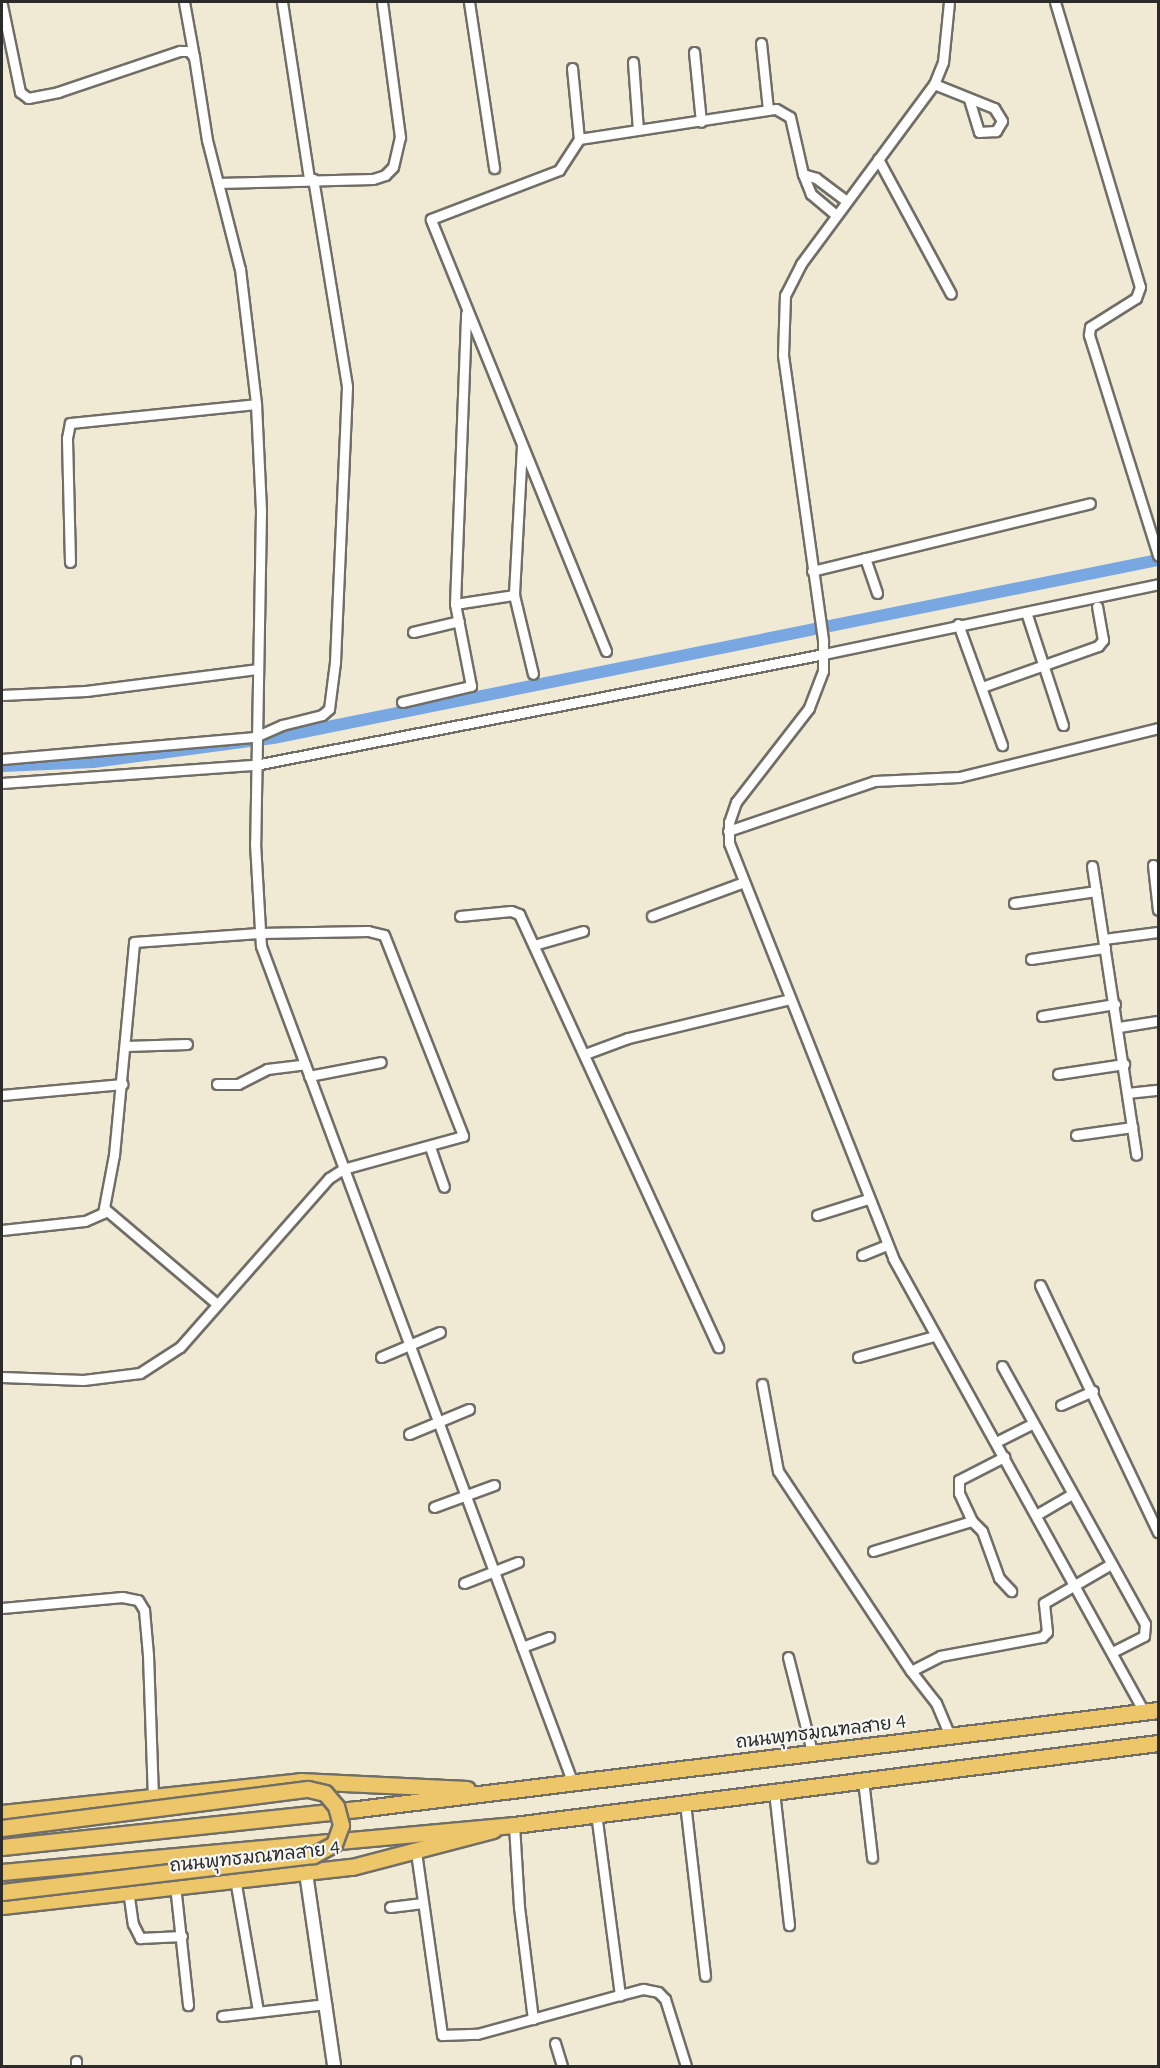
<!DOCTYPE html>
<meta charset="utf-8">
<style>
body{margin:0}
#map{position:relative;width:1160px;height:2068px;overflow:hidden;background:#f0ead5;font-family:Delius,"Playpen Sans Thai",sans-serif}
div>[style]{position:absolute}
.canal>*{height:12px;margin:-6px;padding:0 6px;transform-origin:6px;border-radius:6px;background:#78a7e1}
.roads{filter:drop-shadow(2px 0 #706e66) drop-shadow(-2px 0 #706e66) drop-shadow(0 2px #706e66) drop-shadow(0 -2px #706e66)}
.minor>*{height:9px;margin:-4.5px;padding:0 4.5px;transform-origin:4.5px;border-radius:4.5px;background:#fff}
.tertiary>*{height:12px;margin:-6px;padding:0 6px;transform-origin:6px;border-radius:6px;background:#fff}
.primary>*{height:15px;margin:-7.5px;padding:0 7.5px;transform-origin:7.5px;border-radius:7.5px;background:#ecc669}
.bridges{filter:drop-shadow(2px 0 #706e66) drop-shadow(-2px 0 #706e66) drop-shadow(0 2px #706e66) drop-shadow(0 -2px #706e66)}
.primary-bridge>*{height:15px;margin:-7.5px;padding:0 7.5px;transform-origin:7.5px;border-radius:7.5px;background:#ecc669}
span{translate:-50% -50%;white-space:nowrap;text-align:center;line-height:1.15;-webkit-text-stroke:4.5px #f6f6f2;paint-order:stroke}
.street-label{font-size:18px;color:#2b2b2b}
.frame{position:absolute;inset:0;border:3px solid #2b2b2b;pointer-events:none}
</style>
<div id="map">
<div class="canal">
<i style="left:2px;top:766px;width:91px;rotate:-2.5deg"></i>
<i style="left:93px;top:762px;width:182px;rotate:-7.6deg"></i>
<i style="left:273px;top:738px;width:903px;rotate:-11.37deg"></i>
</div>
<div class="roads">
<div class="minor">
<i style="left:184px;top:2px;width:56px;rotate:79.7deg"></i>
<i style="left:282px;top:2px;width:179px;rotate:81.3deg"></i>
<i style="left:469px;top:2px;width:168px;rotate:81.4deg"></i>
<i style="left:949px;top:2px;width:60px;rotate:95.7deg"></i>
<i style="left:943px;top:62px;width:24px;rotate:112deg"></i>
<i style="left:934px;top:84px;width:224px;rotate:126.5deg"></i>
<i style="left:801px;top:264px;width:35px;rotate:117deg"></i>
<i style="left:785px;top:295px;width:60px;rotate:91.9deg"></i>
<i style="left:783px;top:355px;width:289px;rotate:82deg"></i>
<i style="left:823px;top:641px;width:30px;rotate:90deg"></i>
<i style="left:823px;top:671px;width:40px;rotate:111deg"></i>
<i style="left:809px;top:708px;width:119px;rotate:127.8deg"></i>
<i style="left:736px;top:802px;width:21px;rotate:109deg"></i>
<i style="left:729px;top:822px;width:21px;rotate:90deg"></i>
<i style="left:729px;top:843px;width:446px;rotate:68.4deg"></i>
<i style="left:893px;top:1258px;width:519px;rotate:61.06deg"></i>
<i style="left:1055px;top:2px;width:297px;rotate:73.4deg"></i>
<i style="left:1140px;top:287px;width:12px;rotate:110deg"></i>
<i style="left:1136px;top:298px;width:54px;rotate:147.8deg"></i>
<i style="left:1090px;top:327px;width:8px;rotate:97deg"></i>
<i style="left:1089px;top:335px;width:231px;rotate:72.6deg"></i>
<i style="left:2px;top:5px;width:89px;rotate:78.3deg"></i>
<i style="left:20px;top:92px;width:10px;rotate:37deg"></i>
<i style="left:28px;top:98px;width:31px;rotate:-11deg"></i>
<i style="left:58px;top:92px;width:129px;rotate:-18.6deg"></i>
<i style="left:180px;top:51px;width:9px"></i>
<i style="left:189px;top:51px;width:8px;rotate:50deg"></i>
<i style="left:194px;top:57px;width:84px;rotate:81.1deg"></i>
<i style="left:207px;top:140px;width:133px;rotate:75.7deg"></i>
<i style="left:240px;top:269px;width:136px;rotate:83.2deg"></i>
<i style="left:256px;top:404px;width:107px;rotate:87.3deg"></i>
<i style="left:261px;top:511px;width:332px;rotate:91deg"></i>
<i style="left:255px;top:843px;width:103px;rotate:86.7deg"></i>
<i style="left:261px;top:946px;width:891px;rotate:69.57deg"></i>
<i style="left:761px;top:43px;width:67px;rotate:84deg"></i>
<i style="left:694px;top:52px;width:70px;rotate:84.3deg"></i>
<i style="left:633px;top:62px;width:68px;rotate:85.8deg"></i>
<i style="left:572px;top:68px;width:71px;rotate:84.4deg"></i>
<i style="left:934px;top:84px;width:65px;rotate:21.8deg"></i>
<i style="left:994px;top:108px;width:15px;rotate:58deg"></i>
<i style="left:1002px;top:121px;width:12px;rotate:121deg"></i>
<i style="left:996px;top:131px;width:17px;rotate:177deg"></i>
<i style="left:979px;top:132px;width:34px;rotate:-107deg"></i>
<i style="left:878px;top:159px;width:153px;rotate:61.6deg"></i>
<i style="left:218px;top:183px;width:155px;rotate:-1.5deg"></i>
<i style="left:373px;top:179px;width:13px;rotate:-18deg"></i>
<i style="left:385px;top:175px;width:11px;rotate:-45deg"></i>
<i style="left:393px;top:167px;width:31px;rotate:-77deg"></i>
<i style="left:400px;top:137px;width:136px;rotate:-97.6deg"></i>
<i style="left:836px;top:215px;width:33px;rotate:-140deg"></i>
<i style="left:811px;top:194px;width:22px;rotate:-112deg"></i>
<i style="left:803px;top:174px;width:14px;rotate:17deg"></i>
<i style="left:816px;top:178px;width:38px;rotate:37deg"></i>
<i style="left:522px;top:446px;width:149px;rotate:93.1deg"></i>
<i style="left:514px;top:595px;width:81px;rotate:76.5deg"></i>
<i style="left:865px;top:558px;width:37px;rotate:71deg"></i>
<i style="left:70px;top:562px;width:124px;rotate:-91.4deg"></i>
<i style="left:67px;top:438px;width:15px;rotate:-79deg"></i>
<i style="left:70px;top:423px;width:187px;rotate:-5.8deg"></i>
<i style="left:812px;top:571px;width:286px;rotate:-13.7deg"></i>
<i style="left:455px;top:604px;width:60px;rotate:-8.7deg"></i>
<i style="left:1026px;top:612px;width:119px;rotate:71.9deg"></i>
<i style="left:958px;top:624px;width:129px;rotate:70deg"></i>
<i style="left:413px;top:632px;width:47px;rotate:-13.4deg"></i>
<i style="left:606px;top:651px;width:466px;rotate:-112.1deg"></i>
<i style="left:431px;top:219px;width:137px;rotate:-20.9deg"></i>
<i style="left:559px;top:170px;width:37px;rotate:-57deg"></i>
<i style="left:579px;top:139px;width:199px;rotate:-8.7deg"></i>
<i style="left:776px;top:109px;width:16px;rotate:30deg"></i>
<i style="left:790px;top:117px;width:58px;rotate:77.2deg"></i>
<i style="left:982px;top:687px;width:123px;rotate:-19.5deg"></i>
<i style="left:1098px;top:646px;width:8px;rotate:-50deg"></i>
<i style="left:1103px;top:640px;width:34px;rotate:-100deg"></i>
<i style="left:2px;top:695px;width:84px;rotate:-2.7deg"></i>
<i style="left:86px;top:691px;width:172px;rotate:-7.3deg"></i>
<i style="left:402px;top:702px;width:71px;rotate:-13.1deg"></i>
<i style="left:471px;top:686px;width:84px;rotate:-101deg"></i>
<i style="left:455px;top:604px;width:291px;rotate:-87.8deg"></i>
<i style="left:2px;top:759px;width:254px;rotate:-5deg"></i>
<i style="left:255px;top:737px;width:30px;rotate:-24deg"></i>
<i style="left:282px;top:725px;width:41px;rotate:-14deg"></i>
<i style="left:322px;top:715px;width:9px;rotate:-41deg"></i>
<i style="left:329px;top:709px;width:47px;rotate:-82.7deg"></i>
<i style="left:335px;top:662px;width:276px;rotate:-87.5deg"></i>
<i style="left:347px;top:386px;width:210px;rotate:-99.3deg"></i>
<i style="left:2px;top:783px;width:254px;rotate:-4.1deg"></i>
<i style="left:255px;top:765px;width:580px;rotate:-11.04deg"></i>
<i style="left:824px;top:654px;width:341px;rotate:-11.8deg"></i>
<i style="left:728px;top:831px;width:155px;rotate:-18.8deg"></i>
<i style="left:875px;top:781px;width:84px;rotate:-2.7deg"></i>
<i style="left:959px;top:777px;width:205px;rotate:-13.8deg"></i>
<i style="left:1153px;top:865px;width:45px;rotate:83.7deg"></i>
<i style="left:1092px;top:866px;width:292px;rotate:81.3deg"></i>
<i style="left:1014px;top:903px;width:83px;rotate:-8.3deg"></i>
<i style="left:460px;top:916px;width:51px;rotate:-5.6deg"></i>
<i style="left:511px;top:911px;width:9px;rotate:21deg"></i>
<i style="left:519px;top:914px;width:477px;rotate:65.3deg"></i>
<i style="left:652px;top:916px;width:98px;rotate:-20.3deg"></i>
<i style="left:1104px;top:939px;width:54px;rotate:-7.4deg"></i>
<i style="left:534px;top:945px;width:51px;rotate:-15.9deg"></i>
<i style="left:1031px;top:959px;width:75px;rotate:-8.5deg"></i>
<i style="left:1042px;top:1016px;width:74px;rotate:-9.3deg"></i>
<i style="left:1119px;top:1027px;width:39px;rotate:-9deg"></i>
<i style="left:126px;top:1046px;width:61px;rotate:-1.9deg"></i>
<i style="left:585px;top:1054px;width:46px;rotate:-20.4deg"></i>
<i style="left:628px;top:1038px;width:167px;rotate:-13.5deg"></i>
<i style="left:1058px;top:1074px;width:67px;rotate:-8.6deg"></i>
<i style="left:309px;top:1076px;width:73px;rotate:-11deg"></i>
<i style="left:217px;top:1084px;width:21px"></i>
<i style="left:238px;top:1084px;width:33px;rotate:-27deg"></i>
<i style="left:267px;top:1069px;width:38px;rotate:-7deg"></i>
<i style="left:1127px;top:1093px;width:31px;rotate:-6deg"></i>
<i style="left:2px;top:1095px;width:121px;rotate:-5.2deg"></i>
<i style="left:1076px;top:1135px;width:57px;rotate:-8.1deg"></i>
<i style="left:430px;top:1147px;width:42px;rotate:70.7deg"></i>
<i style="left:105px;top:1209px;width:147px;rotate:40.3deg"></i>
<i style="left:817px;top:1215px;width:53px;rotate:-17.4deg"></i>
<i style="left:2px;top:1230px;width:83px;rotate:-6.2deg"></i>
<i style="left:85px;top:1221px;width:20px;rotate:-24deg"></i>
<i style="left:103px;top:1213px;width:59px;rotate:-79.3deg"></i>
<i style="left:114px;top:1155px;width:214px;rotate:-84.6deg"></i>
<i style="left:134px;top:942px;width:125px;rotate:-4.1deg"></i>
<i style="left:259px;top:933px;width:109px;rotate:-1.1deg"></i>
<i style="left:368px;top:931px;width:16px;rotate:14deg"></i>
<i style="left:384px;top:935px;width:216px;rotate:68.5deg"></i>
<i style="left:463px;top:1136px;width:124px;rotate:164.6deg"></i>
<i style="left:343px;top:1169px;width:17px;rotate:147deg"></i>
<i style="left:329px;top:1178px;width:225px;rotate:131.4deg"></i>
<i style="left:180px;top:1347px;width:48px;rotate:147deg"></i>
<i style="left:140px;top:1373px;width:57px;rotate:173deg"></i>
<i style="left:83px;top:1380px;width:81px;rotate:-177.9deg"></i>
<i style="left:862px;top:1255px;width:27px;rotate:-22deg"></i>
<i style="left:1040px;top:1285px;width:274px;rotate:64.5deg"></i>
<i style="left:381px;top:1357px;width:64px;rotate:-23deg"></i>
<i style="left:858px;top:1357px;width:79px;rotate:-15.4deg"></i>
<i style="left:1002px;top:1366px;width:295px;rotate:61deg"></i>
<i style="left:1145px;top:1624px;width:12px;rotate:95deg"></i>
<i style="left:1144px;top:1636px;width:36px;rotate:153deg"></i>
<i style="left:762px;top:1384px;width:88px;rotate:79.6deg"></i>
<i style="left:778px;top:1471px;width:240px;rotate:56.4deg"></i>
<i style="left:1061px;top:1405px;width:35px;rotate:-24deg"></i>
<i style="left:409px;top:1434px;width:65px;rotate:-22.6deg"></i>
<i style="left:996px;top:1442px;width:40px;rotate:-26.6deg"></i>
<i style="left:434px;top:1507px;width:64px;rotate:-20.1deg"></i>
<i style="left:1036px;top:1515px;width:42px;rotate:-30.3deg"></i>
<i style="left:972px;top:1521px;width:14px;rotate:45deg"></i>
<i style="left:982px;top:1531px;width:50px;rotate:70.1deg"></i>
<i style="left:999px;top:1578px;width:18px;rotate:47deg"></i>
<i style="left:873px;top:1551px;width:103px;rotate:-16.9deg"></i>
<i style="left:972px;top:1521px;width:31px;rotate:-115deg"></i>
<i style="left:959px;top:1493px;width:13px;rotate:-90deg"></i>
<i style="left:959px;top:1480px;width:51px;rotate:-27.1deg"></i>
<i style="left:464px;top:1583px;width:58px;rotate:-21.3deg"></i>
<i style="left:2px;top:1608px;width:121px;rotate:-5.2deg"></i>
<i style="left:122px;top:1597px;width:16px;rotate:11deg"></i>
<i style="left:138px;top:1600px;width:12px;rotate:59deg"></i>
<i style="left:144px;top:1610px;width:45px;rotate:84.9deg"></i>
<i style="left:148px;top:1655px;width:141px;rotate:88deg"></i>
<i style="left:522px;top:1647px;width:29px;rotate:-20deg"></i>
<i style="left:788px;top:1657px;width:98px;rotate:75.8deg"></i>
<i style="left:950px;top:1736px;width:36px;rotate:-113deg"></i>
<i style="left:936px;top:1703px;width:41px;rotate:-128deg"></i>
<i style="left:911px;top:1671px;width:33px;rotate:-27deg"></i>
<i style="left:940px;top:1656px;width:104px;rotate:-10.6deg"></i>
<i style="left:1042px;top:1637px;width:7px;rotate:-45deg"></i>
<i style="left:1047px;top:1632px;width:29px;rotate:-96deg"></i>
<i style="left:1044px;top:1603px;width:78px;rotate:-30.2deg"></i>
<i style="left:863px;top:1780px;width:78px;rotate:83.3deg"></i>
<i style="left:774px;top:1791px;width:135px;rotate:83.6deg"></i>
<i style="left:685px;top:1803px;width:174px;rotate:83.4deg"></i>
<i style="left:596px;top:1813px;width:184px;rotate:82.5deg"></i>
<i style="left:620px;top:1995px;width:24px;rotate:-15deg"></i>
<i style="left:643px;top:1989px;width:15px;rotate:11deg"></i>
<i style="left:658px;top:1992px;width:10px;rotate:45deg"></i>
<i style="left:665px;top:1999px;width:70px;rotate:72.6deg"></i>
<i style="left:514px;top:1825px;width:82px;rotate:86.5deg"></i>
<i style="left:519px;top:1907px;width:113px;rotate:82.9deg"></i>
<i style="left:416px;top:1852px;width:185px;rotate:81.9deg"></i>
<i style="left:442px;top:2035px;width:35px;rotate:-2deg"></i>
<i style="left:477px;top:2034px;width:148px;rotate:-15.3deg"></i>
<i style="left:235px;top:1879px;width:134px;rotate:80.1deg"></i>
<i style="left:175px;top:1885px;width:121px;rotate:83.8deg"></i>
<i style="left:128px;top:1890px;width:34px;rotate:82deg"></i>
<i style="left:133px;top:1924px;width:16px;rotate:63deg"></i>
<i style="left:140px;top:1938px;width:42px;rotate:-2.7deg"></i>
<i style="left:390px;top:1907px;width:33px;rotate:-7deg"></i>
<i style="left:222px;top:2016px;width:105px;rotate:-6.6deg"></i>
<i style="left:555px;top:2043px;width:24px;rotate:73deg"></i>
<i style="left:76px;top:2061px;width:5px;rotate:90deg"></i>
</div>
<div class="tertiary">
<i style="left:306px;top:1873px;width:195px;rotate:81.7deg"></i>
</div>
<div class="primary">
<i style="left:2px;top:1813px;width:300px;rotate:-6.1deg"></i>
<i style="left:300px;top:1781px;width:167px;rotate:2.7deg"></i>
<i style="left:2px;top:1847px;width:358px;rotate:-6.1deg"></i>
<i style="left:358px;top:1809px;width:806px;rotate:-7.05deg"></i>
<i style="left:2px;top:1872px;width:514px;rotate:-5.24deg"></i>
<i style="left:514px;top:1825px;width:649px;rotate:-7.26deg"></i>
<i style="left:2px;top:1906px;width:352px;rotate:-6.4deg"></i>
<i style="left:352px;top:1867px;width:146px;rotate:-14.7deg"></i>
</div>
</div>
<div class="bridges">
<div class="primary-bridge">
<i style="left:2px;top:1828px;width:308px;rotate:-7.3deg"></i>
<i style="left:308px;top:1789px;width:17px;rotate:13deg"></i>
<i style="left:325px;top:1793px;width:17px;rotate:50deg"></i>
<i style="left:336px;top:1806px;width:20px;rotate:75deg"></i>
<i style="left:341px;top:1825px;width:20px;rotate:110deg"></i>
<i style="left:334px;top:1844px;width:24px;rotate:152deg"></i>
<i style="left:313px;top:1855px;width:313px;rotate:173.2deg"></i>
</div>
</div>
<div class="street-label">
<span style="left:821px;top:1732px;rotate:-7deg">ถนนพุทธมณฑลสาย 4</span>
<span style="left:255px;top:1857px;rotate:-6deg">ถนนพุทธมณฑลสาย 4</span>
</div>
<div class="frame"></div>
</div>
